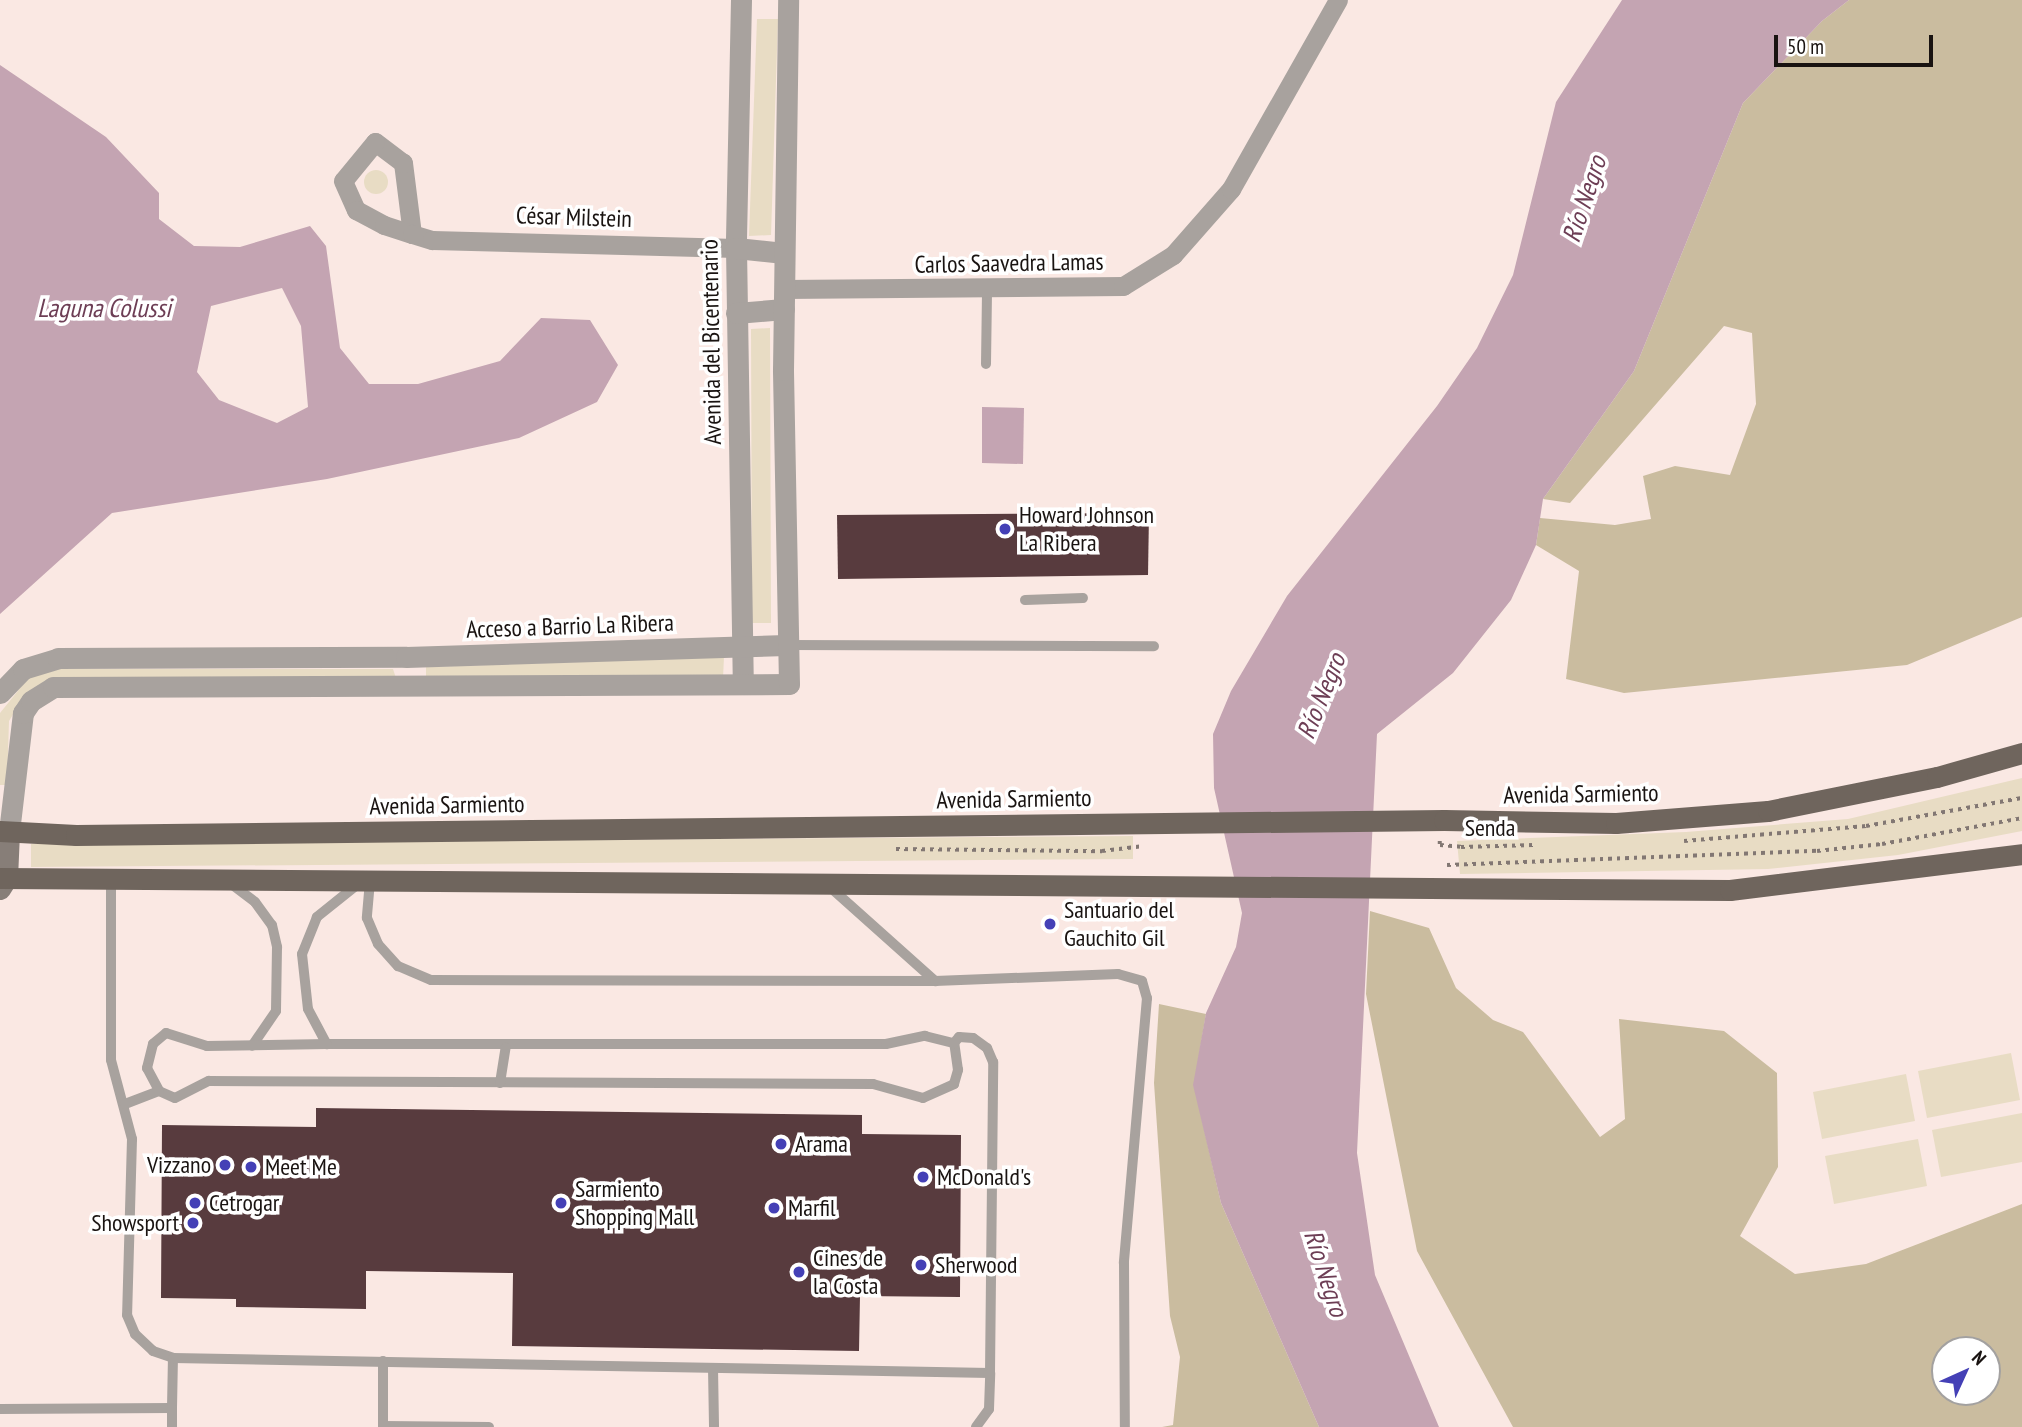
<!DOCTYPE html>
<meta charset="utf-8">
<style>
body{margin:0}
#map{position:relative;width:2022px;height:1427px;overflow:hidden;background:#fae8e3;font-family:"PT Sans Narrow",sans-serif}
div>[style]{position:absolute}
.green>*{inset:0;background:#e8dcc4}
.round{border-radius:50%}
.forest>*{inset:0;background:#cabc9f}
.water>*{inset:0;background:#c4a4b2}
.building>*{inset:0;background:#583b3e}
.path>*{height:3.5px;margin-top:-1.75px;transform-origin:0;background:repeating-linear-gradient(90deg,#827773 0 3.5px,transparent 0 8.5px)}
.service>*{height:10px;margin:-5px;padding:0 5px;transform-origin:5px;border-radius:5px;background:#a8a29e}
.minor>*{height:19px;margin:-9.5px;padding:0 9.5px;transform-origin:9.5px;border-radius:9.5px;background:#a8a29e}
.tertiary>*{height:21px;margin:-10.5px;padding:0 10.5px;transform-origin:10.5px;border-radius:10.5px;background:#a8a29e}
.secondary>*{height:21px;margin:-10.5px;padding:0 10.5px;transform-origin:10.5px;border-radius:10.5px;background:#877e78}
.primary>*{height:21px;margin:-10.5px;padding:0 10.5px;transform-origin:10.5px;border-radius:10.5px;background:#6f655d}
.dots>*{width:19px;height:19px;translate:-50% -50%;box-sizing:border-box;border:4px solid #fff;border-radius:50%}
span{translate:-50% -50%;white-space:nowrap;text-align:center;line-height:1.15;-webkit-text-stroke:7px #fff;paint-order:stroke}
.street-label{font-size:24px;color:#191311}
.poi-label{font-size:24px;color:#191311}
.left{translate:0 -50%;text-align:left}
.right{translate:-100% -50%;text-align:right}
.water-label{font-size:26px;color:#6d3e55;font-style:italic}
.north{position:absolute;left:1931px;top:1336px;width:70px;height:70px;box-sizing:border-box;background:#fff;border:2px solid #a3a1a0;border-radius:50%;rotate:45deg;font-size:19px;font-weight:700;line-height:28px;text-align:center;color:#191311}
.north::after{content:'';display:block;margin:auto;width:24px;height:32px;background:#4440b6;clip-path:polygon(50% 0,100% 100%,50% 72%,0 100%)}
.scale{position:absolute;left:1774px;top:35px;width:159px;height:32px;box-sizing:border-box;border:4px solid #191311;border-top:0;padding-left:9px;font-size:21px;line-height:24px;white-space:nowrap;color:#191311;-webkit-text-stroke:5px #fff;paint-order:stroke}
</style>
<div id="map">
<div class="green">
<i style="clip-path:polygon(757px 19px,778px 19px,771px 235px,749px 236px)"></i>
<i class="round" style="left:364px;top:170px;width:24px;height:24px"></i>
<i style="clip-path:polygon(770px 328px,771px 623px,752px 623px,751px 329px)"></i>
<i style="clip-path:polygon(724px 657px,723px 678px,426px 680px,426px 667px)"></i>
<i style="clip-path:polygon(52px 669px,393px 669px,396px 678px,53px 680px,22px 700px,9px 721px,7px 785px,0 785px,0 713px,30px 676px)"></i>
<i style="clip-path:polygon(2022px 778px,2022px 831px,1898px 855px,1768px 869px,1460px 874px,1457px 841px,1686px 832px,1848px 819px)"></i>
<i style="clip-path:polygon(1133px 836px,1133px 859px,31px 867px,31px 844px)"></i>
<i style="clip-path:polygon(2011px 1053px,2020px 1100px,1927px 1118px,1918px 1071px)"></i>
<i style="clip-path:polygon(1906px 1074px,1915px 1121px,1822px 1139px,1813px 1092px)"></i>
<i style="clip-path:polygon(2022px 1113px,2022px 1162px,1941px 1177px,1932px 1130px)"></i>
<i style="clip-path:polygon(1918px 1139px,1927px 1186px,1834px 1204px,1825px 1156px)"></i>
</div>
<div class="forest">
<i style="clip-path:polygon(1849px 0,2022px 0,2022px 617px,1907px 665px,1624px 693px,1566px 679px,1579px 571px,1536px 545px,1540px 518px,1615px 525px,1651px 519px,1643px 476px,1675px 466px,1730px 475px,1756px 404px,1752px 333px,1724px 326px,1570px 503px,1543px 499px,1634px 371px,1743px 103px,1822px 21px)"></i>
<i style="clip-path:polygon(evenodd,1370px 911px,1429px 928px,1456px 988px,1493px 1020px,1523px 1032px,1600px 1137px,1625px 1119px,1619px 1019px,1724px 1031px,1777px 1073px,1778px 1167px,1740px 1236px,1795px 1274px,1866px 1264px,2022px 1204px,2022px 1427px,1513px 1427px,1417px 1251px,1366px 994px,1370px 911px,1945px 1350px,1987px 1350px,1987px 1392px,1945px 1392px,1945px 1350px)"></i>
<i style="clip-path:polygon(1159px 1004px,1206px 1014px,1194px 1085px,1221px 1203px,1319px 1427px,1162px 1427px,1173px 1425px,1180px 1357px,1170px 1316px,1154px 1083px)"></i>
</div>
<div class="water">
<i style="clip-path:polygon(1622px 0,1849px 0,1822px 21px,1743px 103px,1634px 371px,1543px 499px,1536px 545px,1511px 600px,1453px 673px,1377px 734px,1357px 1153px,1375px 1275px,1439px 1427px,1319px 1427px,1221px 1203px,1193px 1085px,1206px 1013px,1236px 947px,1242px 913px,1214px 788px,1213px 734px,1231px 691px,1287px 596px,1437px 406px,1477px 348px,1513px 275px,1556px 102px)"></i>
<i style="clip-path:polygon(evenodd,0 65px,106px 137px,159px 193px,159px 219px,194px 246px,240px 247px,310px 226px,326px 246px,340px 348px,369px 384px,418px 384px,500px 361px,541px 318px,590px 320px,618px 365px,597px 402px,519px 438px,327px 479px,112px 513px,0 614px,0 65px,282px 288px,301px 326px,308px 407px,277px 423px,219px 400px,197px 372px,211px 306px,282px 288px)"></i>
<i style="clip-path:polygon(982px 407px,1024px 408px,1023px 464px,982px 463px)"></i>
</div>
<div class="building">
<i style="clip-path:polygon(1149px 513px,1148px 575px,838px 579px,837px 515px)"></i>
<i style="clip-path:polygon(316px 1108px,862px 1115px,862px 1134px,961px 1135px,960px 1297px,860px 1296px,859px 1351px,512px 1346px,513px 1273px,366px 1271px,366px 1309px,236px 1307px,236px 1299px,161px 1298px,162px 1125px,316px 1127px)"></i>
</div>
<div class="path">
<i style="left:1440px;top:841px;width:4px;rotate:90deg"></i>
<i style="left:1440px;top:845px;width:21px;rotate:5deg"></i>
<i style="left:1461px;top:847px;width:72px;rotate:-1.6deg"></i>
<i style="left:1684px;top:841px;width:183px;rotate:-4.7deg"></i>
<i style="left:1866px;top:826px;width:158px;rotate:-10.2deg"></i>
<i style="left:896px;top:849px;width:206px;rotate:0.6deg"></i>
<i style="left:1102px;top:851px;width:42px;rotate:-6.8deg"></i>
<i style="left:1447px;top:865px;width:370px;rotate:-2.2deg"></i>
<i style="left:1817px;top:851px;width:65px;rotate:-6.1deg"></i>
<i style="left:1882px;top:844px;width:142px;rotate:-10.5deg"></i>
</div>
<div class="service">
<i style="left:986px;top:364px;width:74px;rotate:-89.2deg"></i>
<i style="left:1025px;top:600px;width:58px;rotate:-2deg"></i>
<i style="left:787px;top:645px;width:367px;rotate:0.2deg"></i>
<i style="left:111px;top:878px;width:182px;rotate:90deg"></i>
<i style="left:111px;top:1060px;width:82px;rotate:75.1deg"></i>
<i style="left:132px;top:1139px;width:176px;rotate:91.6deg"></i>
<i style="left:127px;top:1315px;width:21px;rotate:67deg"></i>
<i style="left:135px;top:1334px;width:25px;rotate:43deg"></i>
<i style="left:153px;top:1351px;width:21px;rotate:19deg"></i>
<i style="left:370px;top:881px;width:37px;rotate:95deg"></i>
<i style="left:367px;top:918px;width:28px;rotate:67deg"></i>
<i style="left:378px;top:944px;width:30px;rotate:48deg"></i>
<i style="left:398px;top:966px;width:36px;rotate:23deg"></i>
<i style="left:431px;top:980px;width:504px;rotate:0.11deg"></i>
<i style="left:230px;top:883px;width:31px;rotate:37deg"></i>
<i style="left:255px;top:902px;width:29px;rotate:54deg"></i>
<i style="left:272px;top:925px;width:23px;rotate:77deg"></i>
<i style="left:277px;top:947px;width:64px;rotate:90.9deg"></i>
<i style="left:276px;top:1011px;width:42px;rotate:124.4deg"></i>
<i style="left:358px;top:884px;width:53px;rotate:141.2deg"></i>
<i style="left:317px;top:917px;width:40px;rotate:112deg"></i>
<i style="left:302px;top:954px;width:55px;rotate:83.8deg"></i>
<i style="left:308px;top:1009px;width:40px;rotate:62deg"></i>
<i style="left:327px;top:1044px;width:559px"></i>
<i style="left:886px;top:1044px;width:40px;rotate:-12deg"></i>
<i style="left:925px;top:1036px;width:30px;rotate:14deg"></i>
<i style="left:831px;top:888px;width:140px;rotate:41.8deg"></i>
<i style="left:935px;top:981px;width:183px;rotate:-2.2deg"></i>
<i style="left:1118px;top:974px;width:25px;rotate:16deg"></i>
<i style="left:1142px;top:981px;width:18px;rotate:74deg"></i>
<i style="left:1147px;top:998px;width:266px;rotate:95deg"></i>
<i style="left:1124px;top:1263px;width:164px;rotate:89.7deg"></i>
<i style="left:327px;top:1044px;width:120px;rotate:179deg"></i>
<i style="left:207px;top:1046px;width:43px;rotate:-162.4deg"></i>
<i style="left:166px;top:1033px;width:17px;rotate:140deg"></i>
<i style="left:153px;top:1044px;width:25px;rotate:104deg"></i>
<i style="left:147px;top:1068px;width:26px;rotate:62deg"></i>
<i style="left:159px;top:1091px;width:17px;rotate:24deg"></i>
<i style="left:175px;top:1098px;width:38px;rotate:-27deg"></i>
<i style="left:209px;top:1081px;width:664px;rotate:0.26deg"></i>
<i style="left:873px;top:1084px;width:52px;rotate:15.6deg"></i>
<i style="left:923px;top:1098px;width:34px;rotate:-24deg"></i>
<i style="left:954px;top:1084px;width:15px;rotate:-74deg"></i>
<i style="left:958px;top:1070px;width:27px;rotate:-98deg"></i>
<i style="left:500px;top:1083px;width:36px;rotate:-81deg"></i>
<i style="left:125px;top:1104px;width:36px;rotate:-21deg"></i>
<i style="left:713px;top:1368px;width:59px;rotate:89deg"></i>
<i style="left:0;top:1409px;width:172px;rotate:-0.3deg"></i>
<i style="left:172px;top:1408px;width:50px;rotate:-88.9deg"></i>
<i style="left:173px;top:1358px;width:817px;rotate:1.05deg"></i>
<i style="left:990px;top:1373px;width:311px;rotate:-89.4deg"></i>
<i style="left:993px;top:1062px;width:15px;rotate:-113deg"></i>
<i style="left:987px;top:1048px;width:17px;rotate:-144deg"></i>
<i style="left:973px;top:1038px;width:14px;rotate:-176deg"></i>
<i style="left:959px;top:1037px;width:8px;rotate:130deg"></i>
<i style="left:383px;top:1426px;width:106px;rotate:0.5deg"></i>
<i style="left:172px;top:1427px;width:19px;rotate:-90deg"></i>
<i style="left:383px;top:1427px;width:66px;rotate:-90deg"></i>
<i style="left:976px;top:1427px;width:22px;rotate:-54deg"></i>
<i style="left:989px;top:1409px;width:36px;rotate:-88deg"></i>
</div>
<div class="minor">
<i style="left:412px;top:234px;width:72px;rotate:-97.2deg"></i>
<i style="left:403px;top:163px;width:35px;rotate:-143deg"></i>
<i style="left:375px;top:142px;width:50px;rotate:129.4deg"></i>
<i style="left:343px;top:181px;width:32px;rotate:66deg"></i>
<i style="left:356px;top:210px;width:32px;rotate:28deg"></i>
<i style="left:384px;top:225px;width:29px;rotate:18deg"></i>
<i style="left:412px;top:234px;width:21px;rotate:17deg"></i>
<i style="left:432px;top:240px;width:304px;rotate:1.5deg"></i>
<i style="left:784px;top:289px;width:339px;rotate:-0.5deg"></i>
<i style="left:1123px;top:286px;width:59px;rotate:-31.8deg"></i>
<i style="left:1173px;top:255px;width:88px;rotate:-48.7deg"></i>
<i style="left:1231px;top:189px;width:217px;rotate:-60.5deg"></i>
</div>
<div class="tertiary">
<i style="left:741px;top:0;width:248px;rotate:91.2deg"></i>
<i style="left:736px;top:248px;width:436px;rotate:89.1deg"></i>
<i style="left:736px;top:248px;width:48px;rotate:5.9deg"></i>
<i style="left:736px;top:313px;width:48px;rotate:-4.8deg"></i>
<i style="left:0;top:693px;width:33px;rotate:-46deg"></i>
<i style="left:23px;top:669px;width:37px;rotate:-17deg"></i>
<i style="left:58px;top:658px;width:348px;rotate:-0.2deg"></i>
<i style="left:406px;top:657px;width:380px;rotate:-1.8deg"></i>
<i style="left:9px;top:832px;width:120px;rotate:-83.3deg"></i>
<i style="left:23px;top:713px;width:14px;rotate:-56deg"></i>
<i style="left:31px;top:701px;width:26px;rotate:-32deg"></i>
<i style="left:53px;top:687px;width:736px;rotate:-0.23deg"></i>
<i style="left:789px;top:684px;width:314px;rotate:-91.1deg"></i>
<i style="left:783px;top:370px;width:370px;rotate:-89.2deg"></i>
</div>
<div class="secondary">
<i style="left:0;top:889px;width:13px;rotate:-58deg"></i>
<i style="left:7px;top:878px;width:46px;rotate:-87.5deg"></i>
</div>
<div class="primary">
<i style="left:0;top:831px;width:76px;rotate:3deg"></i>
<i style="left:76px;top:835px;width:1368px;rotate:-0.63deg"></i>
<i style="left:1444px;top:820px;width:172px;rotate:1deg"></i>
<i style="left:1616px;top:823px;width:152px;rotate:-4.5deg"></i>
<i style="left:1768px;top:811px;width:172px;rotate:-11.4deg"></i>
<i style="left:1937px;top:777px;width:88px;rotate:-15.8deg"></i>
<i style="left:0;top:878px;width:1730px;rotate:0.4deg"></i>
<i style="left:1730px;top:890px;width:294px;rotate:-7deg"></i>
</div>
<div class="dots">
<i style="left:1005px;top:529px;background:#4440b6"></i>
<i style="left:1050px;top:924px;background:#4440b6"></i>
<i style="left:781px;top:1144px;background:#4440b6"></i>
<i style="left:225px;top:1165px;background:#4440b6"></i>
<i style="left:251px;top:1167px;background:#4440b6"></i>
<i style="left:923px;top:1177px;background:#4440b6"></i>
<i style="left:195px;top:1203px;background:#4440b6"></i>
<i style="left:561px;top:1203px;background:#4440b6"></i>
<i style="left:774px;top:1208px;background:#4440b6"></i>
<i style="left:193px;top:1223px;background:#4440b6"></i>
<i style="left:921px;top:1265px;background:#4440b6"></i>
<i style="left:799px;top:1272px;background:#4440b6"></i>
</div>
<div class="street-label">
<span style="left:574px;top:217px;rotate:2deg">César Milstein</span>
<span style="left:1009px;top:263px;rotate:-1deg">Carlos Saavedra Lamas</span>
<span style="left:711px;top:342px;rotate:-91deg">Avenida del Bicentenario</span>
<span style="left:570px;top:626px;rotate:-2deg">Acceso a Barrio La Ribera</span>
<span style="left:1581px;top:794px;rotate:-1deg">Avenida Sarmiento</span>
<span style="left:1014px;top:799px;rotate:-1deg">Avenida Sarmiento</span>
<span style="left:447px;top:805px;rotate:-1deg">Avenida Sarmiento</span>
<span style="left:1490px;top:828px">Senda</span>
</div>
<div class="poi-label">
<span class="left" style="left:1019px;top:529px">Howard Johnson<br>La Ribera</span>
<span class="left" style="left:1064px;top:924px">Santuario del<br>Gauchito Gil</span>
<span class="left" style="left:795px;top:1144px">Arama</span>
<span class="right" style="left:211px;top:1165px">Vizzano</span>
<span class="left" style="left:265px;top:1167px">Meet Me</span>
<span class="left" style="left:937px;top:1177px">McDonald's</span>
<span class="left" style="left:575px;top:1203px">Sarmiento<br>Shopping Mall</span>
<span class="left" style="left:209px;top:1203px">Cetrogar</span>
<span class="left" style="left:788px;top:1208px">Marfil</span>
<span class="right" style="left:179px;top:1223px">Showsport</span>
<span class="left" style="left:813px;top:1272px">Cines de<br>la Costa</span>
<span class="left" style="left:935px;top:1265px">Sherwood</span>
</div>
<div class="water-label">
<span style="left:1584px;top:199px;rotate:-72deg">Río Negro</span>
<span style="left:104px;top:308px">Laguna Colussi</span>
<span style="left:1321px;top:696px;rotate:-68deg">Río Negro</span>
<span style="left:1326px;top:1273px;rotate:72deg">Río Negro</span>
</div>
<div class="north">N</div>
<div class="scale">50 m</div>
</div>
